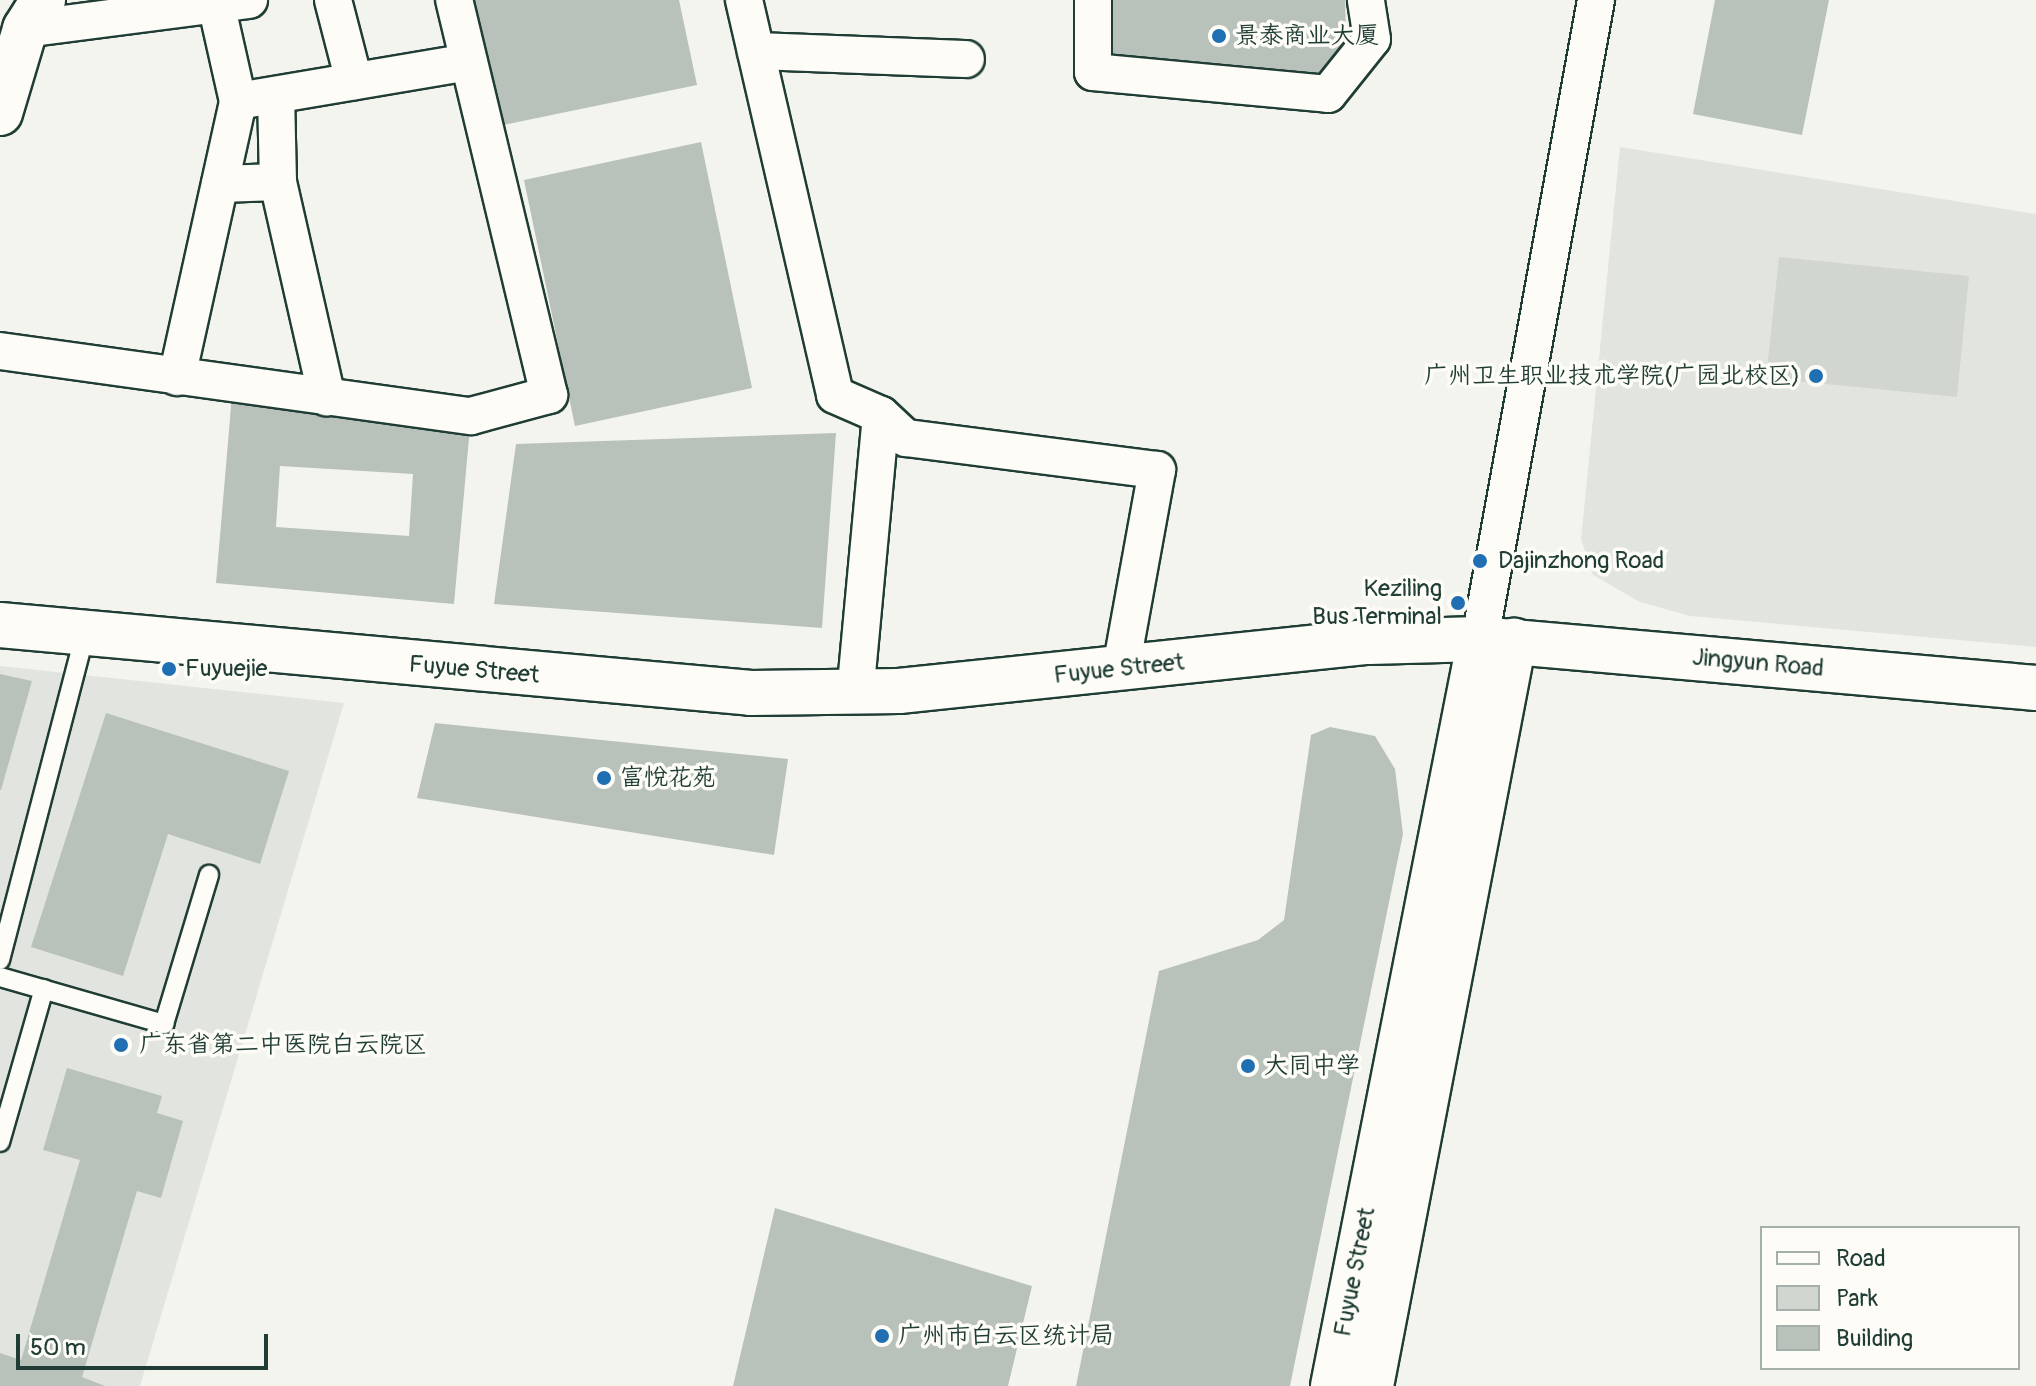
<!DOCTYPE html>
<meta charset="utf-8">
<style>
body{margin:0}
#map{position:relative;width:2036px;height:1386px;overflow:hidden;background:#f4f4ef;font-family:Pangolin,"LXGW WenKai TC",sans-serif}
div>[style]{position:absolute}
.built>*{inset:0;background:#e2e5df}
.green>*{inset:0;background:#d1d6d1}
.building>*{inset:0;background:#b9c1bb}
.roads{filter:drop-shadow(2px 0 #1f3d34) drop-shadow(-2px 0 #1f3d34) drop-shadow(0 2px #1f3d34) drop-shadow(0 -2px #1f3d34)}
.lane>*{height:18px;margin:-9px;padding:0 9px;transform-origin:9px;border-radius:9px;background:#fdfcf7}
.street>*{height:36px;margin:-18px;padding:0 18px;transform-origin:18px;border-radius:18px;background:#fdfcf7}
.secondary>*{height:44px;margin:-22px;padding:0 22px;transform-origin:22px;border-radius:22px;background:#fdfcf7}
.dots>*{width:22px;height:22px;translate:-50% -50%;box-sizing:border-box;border:4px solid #fdfcf7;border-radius:50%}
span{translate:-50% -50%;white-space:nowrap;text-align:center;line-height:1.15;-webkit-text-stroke:7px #fdfcf7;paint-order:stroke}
.poi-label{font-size:24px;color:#1f3d34}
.left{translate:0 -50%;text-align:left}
.right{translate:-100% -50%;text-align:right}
.street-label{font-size:24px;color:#1f3d34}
.legend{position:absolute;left:1760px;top:1226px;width:260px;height:144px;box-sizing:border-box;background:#fdfcf7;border:2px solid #a4b0a9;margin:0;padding:10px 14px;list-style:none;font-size:24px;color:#1f3d34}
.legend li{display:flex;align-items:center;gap:16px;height:40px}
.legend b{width:40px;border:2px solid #a4b0a9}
.scale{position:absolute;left:16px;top:1334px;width:252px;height:36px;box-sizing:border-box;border:4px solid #1f3d34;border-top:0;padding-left:10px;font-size:24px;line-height:28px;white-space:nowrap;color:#1f3d34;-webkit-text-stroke:6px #fdfcf7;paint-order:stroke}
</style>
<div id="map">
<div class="built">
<i style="clip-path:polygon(1620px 147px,2036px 214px,2036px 647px,1690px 616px,1640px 602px,1593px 575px,1581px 539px)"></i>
<i style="clip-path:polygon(0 666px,344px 703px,140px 1386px,0 1386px)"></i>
</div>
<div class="green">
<i style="clip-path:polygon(1779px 257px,1969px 276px,1957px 397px,1766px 378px)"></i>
</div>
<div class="building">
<i style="clip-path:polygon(472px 0,679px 0,697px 85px,498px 126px)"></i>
<i style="clip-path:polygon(1093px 0,1345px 0,1348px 96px,1093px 72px)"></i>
<i style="clip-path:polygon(1715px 0,1829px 0,1802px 135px,1693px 114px)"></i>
<i style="clip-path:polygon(701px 142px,752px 388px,575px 426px,524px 180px)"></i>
<i style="clip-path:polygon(evenodd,232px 395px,471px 416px,454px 604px,216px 583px,232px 395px,280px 466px,413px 474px,409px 536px,276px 527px,280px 466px)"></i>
<i style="clip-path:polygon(836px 433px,822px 628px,494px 604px,516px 444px)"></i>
<i style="clip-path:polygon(0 674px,32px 681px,1px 790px,0 790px)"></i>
<i style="clip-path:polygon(106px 713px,289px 771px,260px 864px,168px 834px,123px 976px,31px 947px)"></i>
<i style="clip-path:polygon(435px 723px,788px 759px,774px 855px,417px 798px)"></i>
<i style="clip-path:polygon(1330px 727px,1375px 736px,1395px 769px,1403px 834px,1290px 1386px,1076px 1386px,1159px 971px,1258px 940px,1284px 920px,1311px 735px)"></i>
<i style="clip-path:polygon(67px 1068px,162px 1096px,157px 1113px,183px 1121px,161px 1198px,137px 1191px,82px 1377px,105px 1386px,0 1386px,0 1353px,21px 1360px,80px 1160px,43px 1150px)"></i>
<i style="clip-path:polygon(775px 1208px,1032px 1286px,1008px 1386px,733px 1386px)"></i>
</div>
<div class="roads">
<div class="lane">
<i style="left:0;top:960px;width:338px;rotate:-75.4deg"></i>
<i style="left:0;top:977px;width:171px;rotate:16deg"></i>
<i style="left:164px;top:1024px;width:156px;rotate:-73.2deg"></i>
<i style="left:0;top:1142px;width:159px;rotate:-74deg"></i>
</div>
<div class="street">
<i style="left:333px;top:0;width:84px;rotate:75.5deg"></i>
<i style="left:744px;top:0;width:405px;rotate:77deg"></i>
<i style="left:835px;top:395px;width:50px;rotate:23.5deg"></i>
<i style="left:881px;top:415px;width:279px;rotate:95.3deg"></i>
<i style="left:1093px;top:0;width:72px;rotate:90deg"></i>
<i style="left:1093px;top:72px;width:236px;rotate:5.3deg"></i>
<i style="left:1328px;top:94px;width:70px;rotate:-51.3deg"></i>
<i style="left:1372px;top:39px;width:39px;rotate:-99deg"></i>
<i style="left:217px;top:8px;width:95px;rotate:77.3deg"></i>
<i style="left:238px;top:101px;width:234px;rotate:-9.6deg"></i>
<i style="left:25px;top:29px;width:226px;rotate:-7.4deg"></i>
<i style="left:756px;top:51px;width:210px;rotate:2.2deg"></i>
<i style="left:278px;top:182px;width:221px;rotate:77.2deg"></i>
<i style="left:220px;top:184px;width:58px;rotate:-2deg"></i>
<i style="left:278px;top:182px;width:87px;rotate:-91.3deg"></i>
<i style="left:0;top:351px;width:475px;rotate:7.9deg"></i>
<i style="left:471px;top:416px;width:81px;rotate:-15.1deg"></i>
<i style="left:549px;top:395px;width:406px;rotate:-103.5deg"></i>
<i style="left:177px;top:377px;width:283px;rotate:-77.5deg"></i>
<i style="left:881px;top:415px;width:34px;rotate:43deg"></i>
<i style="left:906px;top:438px;width:253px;rotate:7.3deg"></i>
<i style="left:1157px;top:470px;width:202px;rotate:100.3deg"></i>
<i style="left:1480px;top:639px;width:649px;rotate:-79.71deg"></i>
</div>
<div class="secondary">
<i style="left:0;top:113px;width:88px;rotate:-73.4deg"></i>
<i style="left:25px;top:29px;width:34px;rotate:-58deg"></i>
<i style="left:0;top:625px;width:754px;rotate:5.17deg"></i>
<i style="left:751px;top:693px;width:148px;rotate:-0.8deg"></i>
<i style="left:899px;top:691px;width:473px;rotate:-6deg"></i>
<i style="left:1369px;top:642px;width:111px;rotate:-1.5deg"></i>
<i style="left:1480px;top:639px;width:558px;rotate:5.04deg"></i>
<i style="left:1333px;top:1386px;width:761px;rotate:-78.87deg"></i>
<i style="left:1371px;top:1386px;width:759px;rotate:-79.13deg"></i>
</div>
</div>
<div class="dots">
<i style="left:1219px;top:36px;background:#1f6fb2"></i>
<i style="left:1816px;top:376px;background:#1f6fb2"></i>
<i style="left:1480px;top:561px;background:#1f6fb2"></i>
<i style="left:1458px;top:603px;background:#1f6fb2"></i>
<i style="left:169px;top:669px;background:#1f6fb2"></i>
<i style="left:604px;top:778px;background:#1f6fb2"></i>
<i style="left:121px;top:1045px;background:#1f6fb2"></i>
<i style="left:1248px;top:1066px;background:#1f6fb2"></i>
<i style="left:882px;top:1336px;background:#1f6fb2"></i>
</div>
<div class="poi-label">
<span class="left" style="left:1235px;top:36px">景泰商业大厦</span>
<span class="right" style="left:1800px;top:376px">广州卫生职业技术学院(广园北校区)</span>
<span class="left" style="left:1498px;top:561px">Dajinzhong Road</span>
<span class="right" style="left:1442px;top:603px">Keziling<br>Bus Terminal</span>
<span class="left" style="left:185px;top:669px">Fuyuejie</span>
<span class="left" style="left:620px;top:778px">富悦花苑</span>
<span class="left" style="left:139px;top:1045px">广东省第二中医院白云院区</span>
<span class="left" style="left:1264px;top:1066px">大同中学</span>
<span class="left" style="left:898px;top:1336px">广州市白云区统计局</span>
</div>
<div class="street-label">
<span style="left:1758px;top:663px;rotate:5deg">Jingyun Road</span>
<span style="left:1119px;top:669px;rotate:-6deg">Fuyue Street</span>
<span style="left:474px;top:670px;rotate:5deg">Fuyue Street</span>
<span style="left:1355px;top:1272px;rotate:-79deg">Fuyue Street</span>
</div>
<ul class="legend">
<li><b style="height:10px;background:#fdfcf7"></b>Road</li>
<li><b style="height:22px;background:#d1d6d1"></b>Park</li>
<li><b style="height:22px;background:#b9c1bb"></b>Building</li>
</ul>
<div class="scale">50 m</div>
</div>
